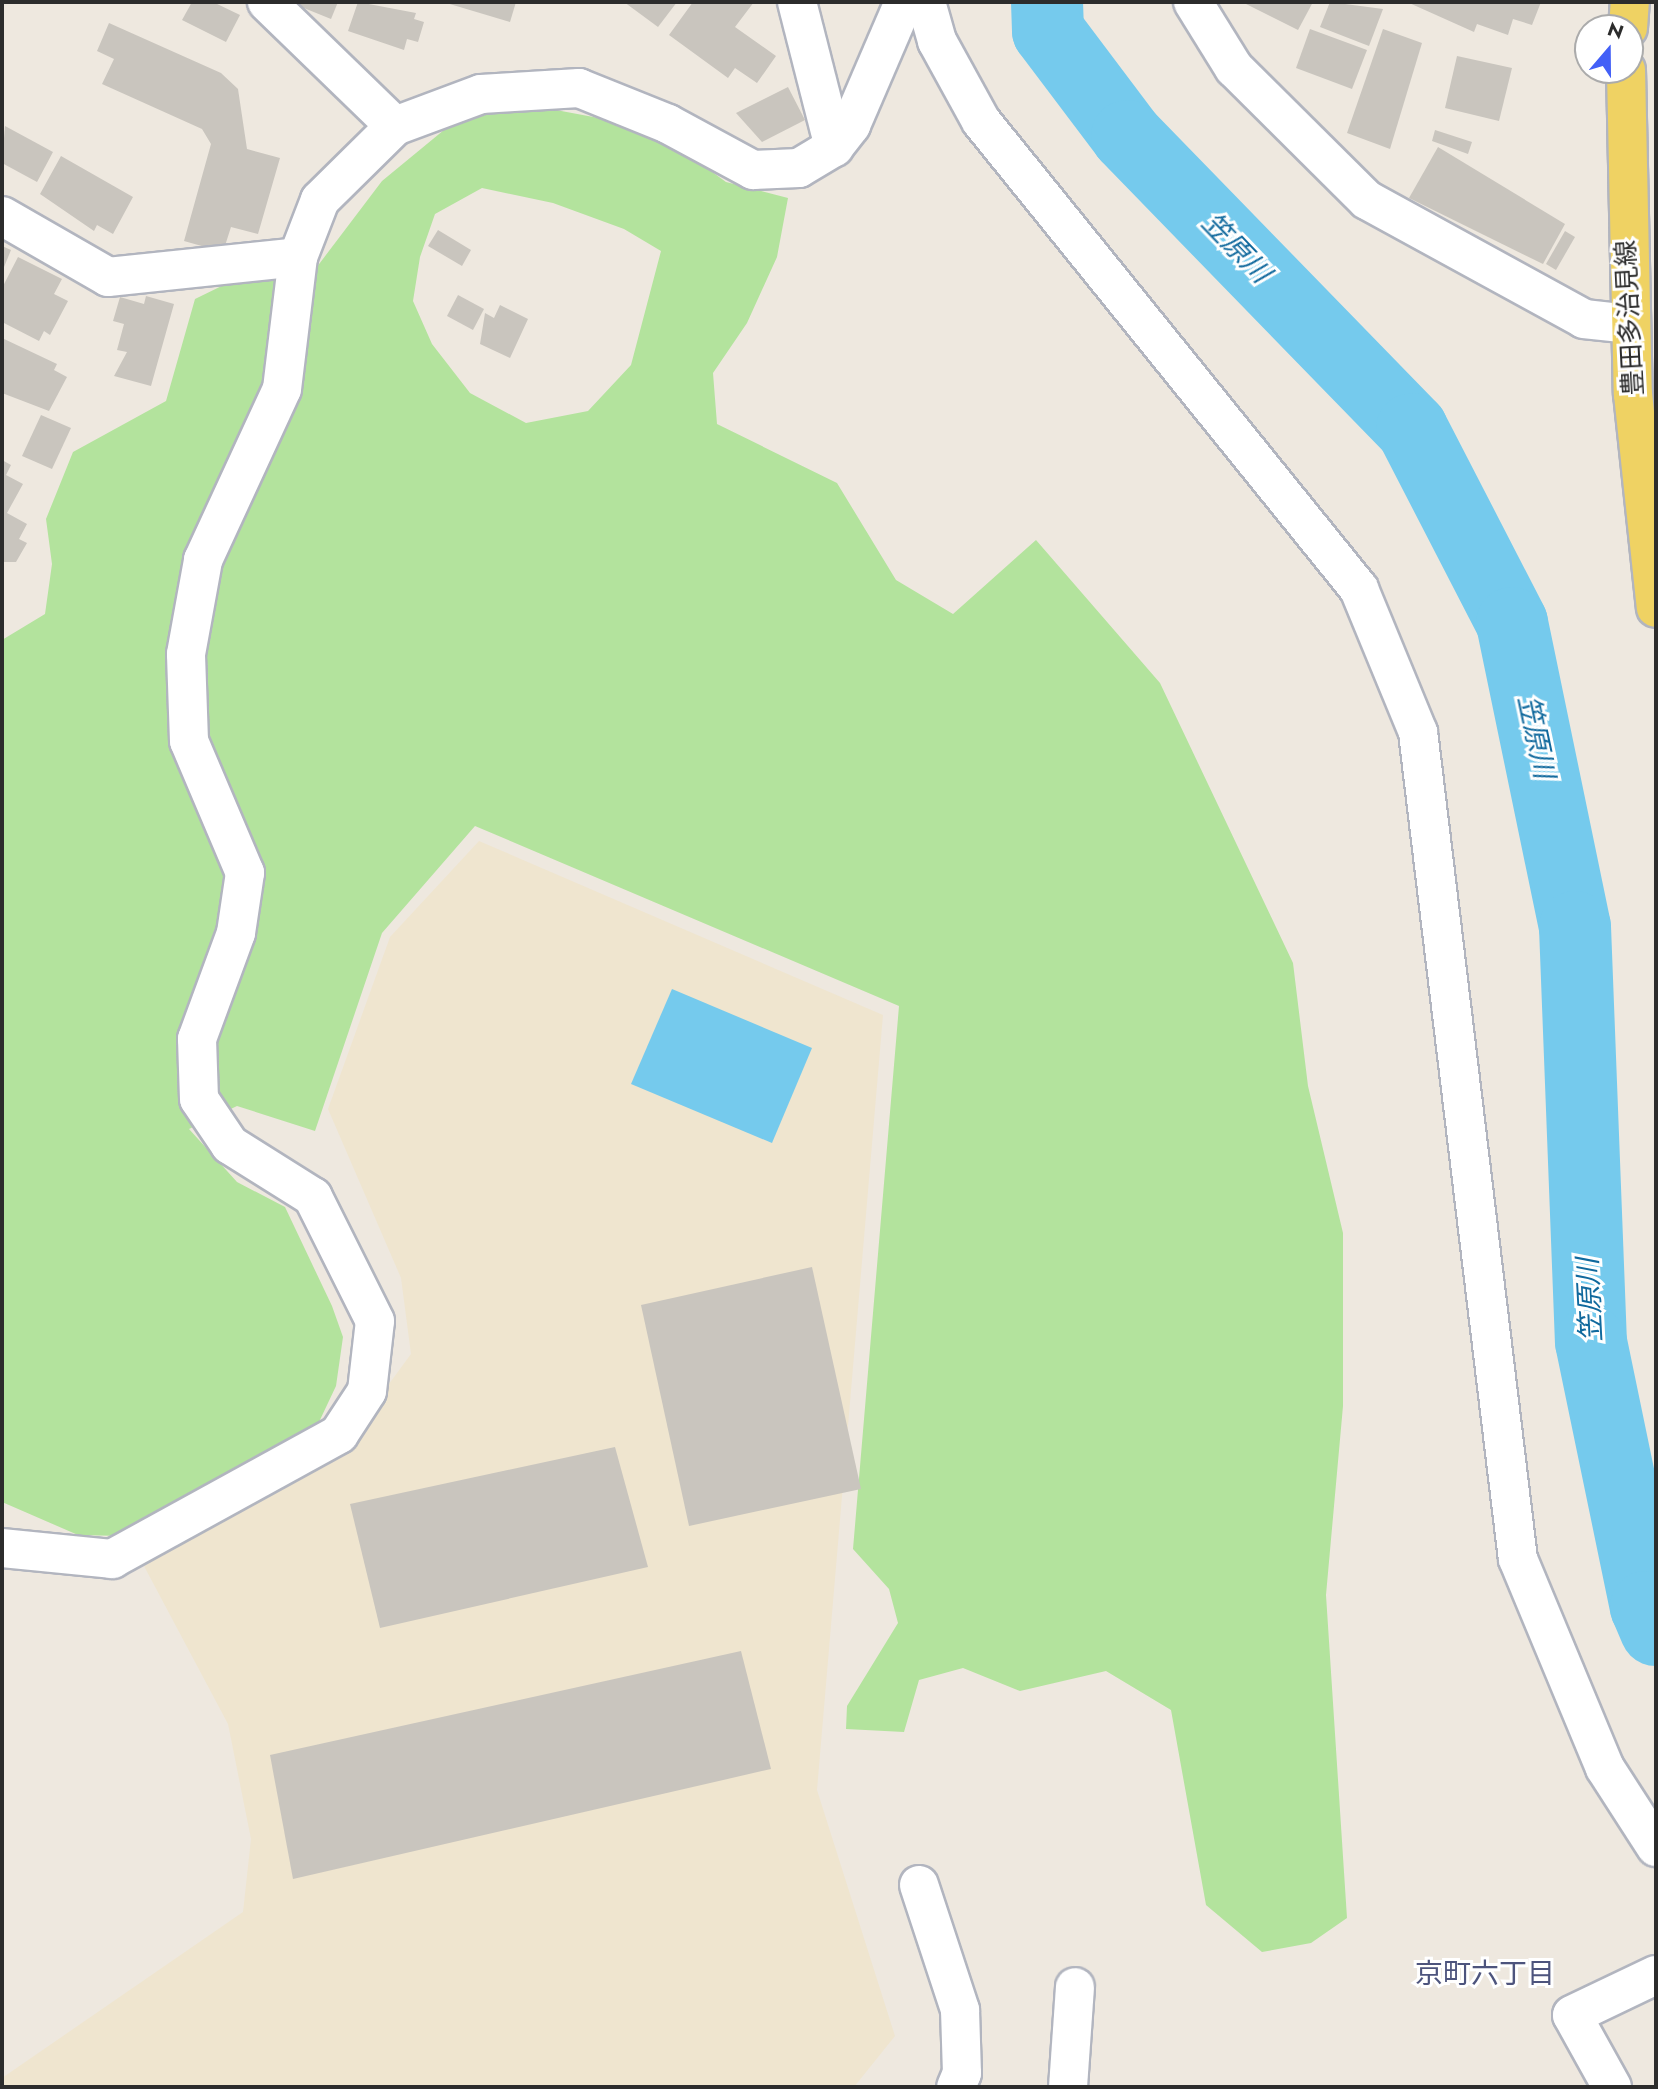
<!DOCTYPE html>
<meta charset="utf-8">
<style>
body{margin:0}
#map{position:relative;width:1658px;height:2089px;overflow:hidden;background:#eee8df;font-family:Jost,"Noto Sans JP",sans-serif}
div>[style]{position:absolute}
.education>*{inset:0;background:#efe5cf}
.green>*{inset:0;background:#b3e39d}
.water>*{inset:0;background:#75caed}
.river>*{height:72px;margin:-36px;padding:0 36px;transform-origin:36px;border-radius:36px;background:#75caed}
.building>*{inset:0;background:#c9c5be}
.roads{filter:drop-shadow(2px 0 #b2b5bf) drop-shadow(-2px 0 #b2b5bf) drop-shadow(0 2px #b2b5bf) drop-shadow(0 -2px #b2b5bf)}
.minor>*{height:38px;margin:-19px;padding:0 19px;transform-origin:19px;border-radius:19px;background:#fff}
.major>*{height:38px;margin:-19px;padding:0 19px;transform-origin:19px;border-radius:19px;background:#efd263}
span{translate:-50% -50%;white-space:nowrap;text-align:center;line-height:1.15;-webkit-text-stroke:6px #fff;paint-order:stroke}
.street-label{font-size:26px;color:#2c2c2c}
.water-label{font-size:28px;color:#10699d;font-style:italic}
.neighbourhood-label{font-size:28px;color:#4d547d}
.frame{position:absolute;inset:0;border:4px solid #2c2c2c;pointer-events:none}
.north{position:absolute;left:1574px;top:14px;width:70px;height:70px;box-sizing:border-box;background:#fff;border:2px solid #ababab;border-radius:50%;rotate:20deg;font-size:19px;font-weight:700;line-height:28px;text-align:center;color:#2c2c2c}
.north::after{content:'';display:block;margin:auto;width:24px;height:32px;background:#4360f7;clip-path:polygon(50% 0,100% 100%,50% 72%,0 100%)}
</style>
<div id="map">
<div class="education">
<i style="clip-path:polygon(479px 841px,883px 1015px,817px 1790px,895px 2036px,854px 2087px,2px 2087px,2px 2078px,243px 1912px,251px 1839px,228px 1724px,144px 1566px,347px 1441px,411px 1354px,401px 1278px,328px 1109px,390px 937px)"></i>
</div>
<div class="green">
<i style="clip-path:polygon(evenodd,524px 104px,652px 128px,726px 182px,788px 198px,777px 257px,747px 323px,713px 373px,717px 424px,837px 483px,896px 580px,953px 614px,1036px 540px,1160px 683px,1293px 963px,1308px 1086px,1343px 1233px,1343px 1406px,1326px 1595px,1347px 1918px,1311px 1943px,1262px 1952px,1206px 1905px,1171px 1710px,1106px 1671px,1020px 1691px,963px 1668px,919px 1680px,904px 1732px,846px 1729px,847px 1706px,898px 1623px,889px 1589px,853px 1549px,899px 1006px,475px 826px,382px 933px,315px 1131px,237px 1106px,189px 1129px,237px 1182px,285px 1207px,332px 1306px,343px 1337px,336px 1386px,319px 1422px,123px 1536px,78px 1535px,2px 1502px,2px 640px,45px 614px,52px 564px,46px 519px,73px 452px,166px 401px,195px 299px,238px 278px,307px 280px,382px 181px,450px 125px,524px 104px,482px 188px,553px 203px,624px 229px,661px 251px,631px 365px,588px 411px,526px 423px,470px 393px,432px 344px,413px 301px,420px 257px,435px 214px,482px 188px)"></i>
</div>
<div class="water">
<i style="clip-path:polygon(672px 989px,812px 1048px,772px 1143px,631px 1084px)"></i>
</div>
<div class="river">
<i style="left:1047px;top:2px;width:29px;rotate:88deg"></i>
<i style="left:1048px;top:31px;width:131px;rotate:53deg"></i>
<i style="left:1127px;top:136px;width:409px;rotate:45.8deg"></i>
<i style="left:1412px;top:429px;width:218px;rotate:62.7deg"></i>
<i style="left:1512px;top:623px;width:310px;rotate:78.3deg"></i>
<i style="left:1575px;top:927px;width:415px;rotate:87.8deg"></i>
<i style="left:1591px;top:1342px;width:271px;rotate:78.3deg"></i>
<i style="left:1646px;top:1607px;width:25px;rotate:67deg"></i>
</div>
<div class="building">
<i style="clip-path:polygon(192px 2px,213px 2px,240px 15px,226px 42px,182px 20px)"></i>
<i style="clip-path:polygon(289px 2px,338px 2px,331px 19px)"></i>
<i style="clip-path:polygon(358px 2px,416px 13px,414px 19px,424px 22px,418px 42px,407px 39px,404px 50px,348px 31px)"></i>
<i style="clip-path:polygon(443px 2px,516px 2px,510px 22px)"></i>
<i style="clip-path:polygon(624px 2px,677px 2px,658px 27px)"></i>
<i style="clip-path:polygon(693px 2px,754px 2px,735px 27px,776px 56px,757px 83px,735px 68px,728px 78px,669px 35px)"></i>
<i style="clip-path:polygon(1242px 2px,1313px 2px,1298px 30px)"></i>
<i style="clip-path:polygon(1330px 2px,1383px 9px,1369px 46px,1320px 27px)"></i>
<i style="clip-path:polygon(1407px 2px,1541px 2px,1532px 25px,1513px 19px,1508px 35px,1477px 24px,1474px 32px)"></i>
<i style="clip-path:polygon(109px 23px,221px 73px,238px 89px,247px 149px,280px 158px,258px 234px,231px 227px,223px 252px,184px 241px,211px 144px,202px 129px,102px 84px,114px 59px,97px 51px)"></i>
<i style="clip-path:polygon(1310px 29px,1367px 50px,1352px 89px,1296px 68px)"></i>
<i style="clip-path:polygon(1383px 29px,1422px 43px,1390px 149px,1347px 133px)"></i>
<i style="clip-path:polygon(1457px 56px,1512px 68px,1499px 121px,1445px 108px)"></i>
<i style="clip-path:polygon(788px 87px,805px 120px,762px 142px,736px 113px)"></i>
<i style="clip-path:polygon(5px 126px,53px 152px,37px 182px,2px 163px)"></i>
<i style="clip-path:polygon(1435px 130px,1472px 142px,1468px 154px,1432px 141px)"></i>
<i style="clip-path:polygon(1438px 147px,1565px 224px,1543px 264px,1409px 198px)"></i>
<i style="clip-path:polygon(61px 156px,133px 197px,113px 234px,97px 225px,94px 231px,40px 194px)"></i>
<i style="clip-path:polygon(438px 230px,471px 250px,462px 266px,428px 246px)"></i>
<i style="clip-path:polygon(1565px 231px,1575px 237px,1556px 270px,1546px 264px)"></i>
<i style="clip-path:polygon(2px 246px,11px 250px,2px 272px)"></i>
<i style="clip-path:polygon(18px 257px,62px 279px,54px 294px,68px 301px,50px 335px,44px 331px,39px 341px,2px 322px,2px 288px)"></i>
<i style="clip-path:polygon(458px 295px,484px 309px,473px 330px,447px 316px)"></i>
<i style="clip-path:polygon(146px 296px,174px 304px,151px 386px,114px 376px,127px 352px,117px 350px,124px 324px,113px 321px,120px 297px,144px 304px)"></i>
<i style="clip-path:polygon(500px 305px,528px 319px,510px 358px,480px 344px,485px 313px,494px 318px)"></i>
<i style="clip-path:polygon(2px 338px,57px 364px,54px 370px,67px 377px,49px 411px,2px 393px)"></i>
<i style="clip-path:polygon(41px 415px,71px 428px,52px 469px,22px 456px)"></i>
<i style="clip-path:polygon(2px 460px,11px 465px,6px 475px,23px 484px,7px 513px,27px 524px,19px 539px,27px 543px,16px 562px,2px 562px)"></i>
<i style="clip-path:polygon(812px 1267px,861px 1489px,689px 1526px,641px 1305px)"></i>
<i style="clip-path:polygon(615px 1447px,648px 1567px,380px 1628px,350px 1504px)"></i>
<i style="clip-path:polygon(741px 1651px,771px 1769px,293px 1879px,270px 1755px)"></i>
</div>
<div class="roads">
<div class="minor">
<i style="left:267px;top:2px;width:178px;rotate:44.1deg"></i>
<i style="left:797px;top:2px;width:150px;rotate:75.7deg"></i>
<i style="left:926px;top:2px;width:41px;rotate:74.2deg"></i>
<i style="left:937px;top:41px;width:91px;rotate:61.2deg"></i>
<i style="left:981px;top:121px;width:602px;rotate:51.07deg"></i>
<i style="left:1359px;top:589px;width:155px;rotate:67.6deg"></i>
<i style="left:1418px;top:732px;width:833px;rotate:83.11deg"></i>
<i style="left:1518px;top:1559px;width:226px;rotate:67.4deg"></i>
<i style="left:1605px;top:1768px;width:94px;rotate:57.2deg"></i>
<i style="left:1193px;top:2px;width:78px;rotate:58.2deg"></i>
<i style="left:1234px;top:68px;width:187px;rotate:44.8deg"></i>
<i style="left:1367px;top:200px;width:247px;rotate:28.7deg"></i>
<i style="left:1584px;top:319px;width:45px;rotate:6.3deg"></i>
<i style="left:2px;top:216px;width:122px;rotate:29.9deg"></i>
<i style="left:108px;top:277px;width:191px;rotate:-6deg"></i>
<i style="left:2px;top:1548px;width:111px;rotate:5.7deg"></i>
<i style="left:112px;top:1559px;width:259px;rotate:-28.8deg"></i>
<i style="left:339px;top:1434px;width:51px;rotate:-56.9deg"></i>
<i style="left:367px;top:1391px;width:70px;rotate:-83.5deg"></i>
<i style="left:375px;top:1321px;width:139px;rotate:-116.6deg"></i>
<i style="left:313px;top:1197px;width:98px;rotate:-147.9deg"></i>
<i style="left:230px;top:1145px;width:55px;rotate:-124deg"></i>
<i style="left:199px;top:1099px;width:60px;rotate:-91.9deg"></i>
<i style="left:197px;top:1039px;width:113px;rotate:-69.8deg"></i>
<i style="left:236px;top:933px;width:61px;rotate:-81.5deg"></i>
<i style="left:245px;top:873px;width:143px;rotate:-113deg"></i>
<i style="left:189px;top:741px;width:87px;rotate:-92deg"></i>
<i style="left:186px;top:654px;width:96px;rotate:-79.7deg"></i>
<i style="left:203px;top:560px;width:188px;rotate:-65.2deg"></i>
<i style="left:282px;top:389px;width:133px;rotate:-83.1deg"></i>
<i style="left:298px;top:257px;width:61px;rotate:-68.9deg"></i>
<i style="left:320px;top:200px;width:105px;rotate:-44.6deg"></i>
<i style="left:395px;top:126px;width:92px;rotate:-20.4deg"></i>
<i style="left:481px;top:94px;width:98px;rotate:-3.5deg"></i>
<i style="left:579px;top:88px;width:96px;rotate:22deg"></i>
<i style="left:668px;top:124px;width:97px;rotate:28.4deg"></i>
<i style="left:753px;top:170px;width:46px;rotate:-2.5deg"></i>
<i style="left:799px;top:168px;width:41px;rotate:-31deg"></i>
<i style="left:834px;top:147px;width:28px;rotate:-52deg"></i>
<i style="left:851px;top:125px;width:134px;rotate:-66.7deg"></i>
<i style="left:919px;top:1885px;width:132px;rotate:71.8deg"></i>
<i style="left:960px;top:2010px;width:63px;rotate:88.2deg"></i>
<i style="left:962px;top:2073px;width:15px;rotate:113deg"></i>
<i style="left:1068px;top:2087px;width:100px;rotate:-86deg"></i>
<i style="left:1612px;top:2087px;width:82px;rotate:-119.1deg"></i>
<i style="left:1572px;top:2015px;width:93px;rotate:-25.5deg"></i>
</div>
<div class="major">
<i style="left:1628px;top:28px;width:26px;rotate:-86deg"></i>
<i style="left:1626px;top:70px;width:324px;rotate:88.8deg"></i>
<i style="left:1633px;top:394px;width:215px;rotate:83.9deg"></i>
</div>
</div>
<div class="street-label">
<span style="left:1630px;top:318px;rotate:-93deg">豊田多治見線</span>
</div>
<div class="water-label">
<span style="left:1236px;top:248px;rotate:46deg">笠原川</span>
<span style="left:1536px;top:737px;rotate:78deg">笠原川</span>
<span style="left:1590px;top:1300px;rotate:-93deg">笠原川</span>
</div>
<div class="neighbourhood-label">
<span style="left:1485px;top:1974px">京町六丁目</span>
</div>
<div class="frame"></div>
<div class="north">N</div>
</div>
